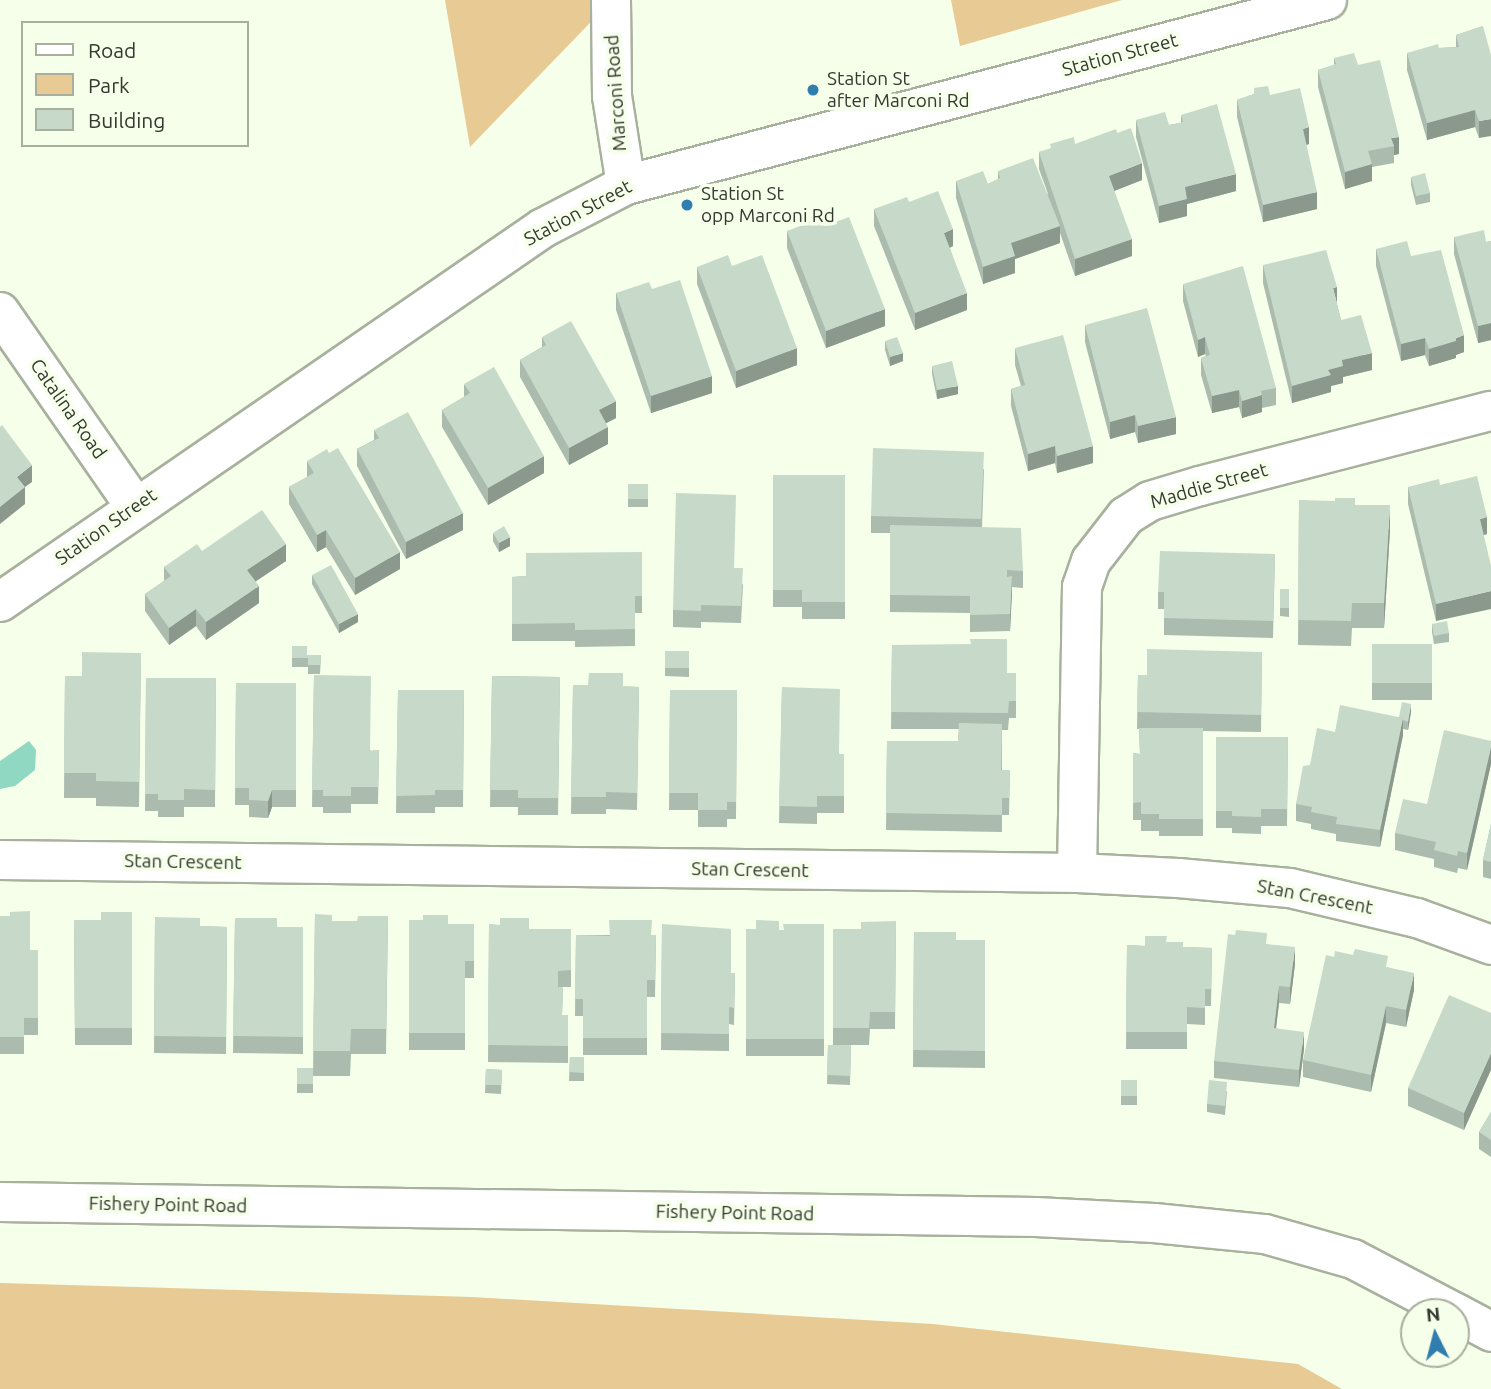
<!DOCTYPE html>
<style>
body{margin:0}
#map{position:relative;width:1491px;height:1389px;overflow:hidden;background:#f5ffe9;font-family:Ubuntu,sans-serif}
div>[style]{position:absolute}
.green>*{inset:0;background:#e8ca95}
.water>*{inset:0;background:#90d8c2}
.roads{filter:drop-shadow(2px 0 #a8b19d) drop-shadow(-2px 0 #a8b19d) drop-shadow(0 2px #a8b19d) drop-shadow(0 -2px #a8b19d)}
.minor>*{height:38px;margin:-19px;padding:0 19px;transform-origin:19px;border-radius:19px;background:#fff}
.major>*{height:38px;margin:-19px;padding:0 19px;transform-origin:19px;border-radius:19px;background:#fff}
.wall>*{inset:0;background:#abbbae}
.shaded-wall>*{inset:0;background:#8b998d}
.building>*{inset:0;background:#c7daca}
.dots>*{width:19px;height:19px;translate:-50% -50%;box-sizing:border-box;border:4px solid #f5ffe9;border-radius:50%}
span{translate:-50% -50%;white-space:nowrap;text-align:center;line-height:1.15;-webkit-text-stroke:7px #f5ffe9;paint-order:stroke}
.street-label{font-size:19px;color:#353830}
.poi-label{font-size:19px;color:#353830}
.left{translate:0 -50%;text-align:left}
.legend{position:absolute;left:21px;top:21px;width:228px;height:126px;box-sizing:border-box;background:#f5ffe9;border:2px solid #a8af9f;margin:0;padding:9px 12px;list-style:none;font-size:21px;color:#353830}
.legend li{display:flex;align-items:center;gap:14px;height:35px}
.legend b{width:35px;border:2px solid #a8af9f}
.north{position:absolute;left:1400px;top:1298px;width:70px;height:70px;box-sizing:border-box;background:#f5ffe9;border:2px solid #a8af9f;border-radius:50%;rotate:354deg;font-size:19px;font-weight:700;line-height:28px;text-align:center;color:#353830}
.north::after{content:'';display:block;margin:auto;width:24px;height:32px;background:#307daf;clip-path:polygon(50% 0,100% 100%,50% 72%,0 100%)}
</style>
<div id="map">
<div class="green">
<i style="clip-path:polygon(445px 0,612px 0,470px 147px)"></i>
<i style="clip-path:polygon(951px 0,1122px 0,960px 46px)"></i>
<i style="clip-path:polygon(0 1283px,472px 1297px,933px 1324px,1298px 1364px,1342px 1389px,0 1389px)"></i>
</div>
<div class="water">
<i style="clip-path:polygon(29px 741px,36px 750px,35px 770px,15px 786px,0 789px,0 761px)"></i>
</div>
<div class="roads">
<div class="minor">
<i style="left:611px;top:0;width:96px;rotate:89.4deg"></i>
<i style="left:612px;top:96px;width:90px;rotate:81.1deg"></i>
<i style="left:0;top:312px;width:236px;rotate:55.2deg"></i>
<i style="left:0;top:602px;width:659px;rotate:-34.56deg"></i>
<i style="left:543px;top:228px;width:93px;rotate:-27.4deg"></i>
<i style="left:626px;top:185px;width:725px;rotate:-14.78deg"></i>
<i style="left:0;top:860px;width:1077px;rotate:0.69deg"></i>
<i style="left:1077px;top:873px;width:101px;rotate:2.8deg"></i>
<i style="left:1178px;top:878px;width:112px;rotate:5.1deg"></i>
<i style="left:1290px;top:888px;width:130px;rotate:13.3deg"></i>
<i style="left:1417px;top:918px;width:79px;rotate:20deg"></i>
<i style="left:1077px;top:873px;width:286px;rotate:-89deg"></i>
<i style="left:1082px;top:587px;width:28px;rotate:-71deg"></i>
<i style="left:1091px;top:561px;width:57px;rotate:-52.1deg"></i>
<i style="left:1126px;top:516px;width:28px;rotate:-32deg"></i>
<i style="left:1150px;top:501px;width:52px;rotate:-16.7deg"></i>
<i style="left:1200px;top:486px;width:301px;rotate:-14.5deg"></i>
</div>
<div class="major">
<i style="left:0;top:1202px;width:1036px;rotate:0.83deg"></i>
<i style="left:1036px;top:1217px;width:118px;rotate:2.9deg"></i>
<i style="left:1154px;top:1223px;width:112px;rotate:5.7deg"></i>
<i style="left:1265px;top:1234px;width:91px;rotate:15.9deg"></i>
<i style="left:1353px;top:1259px;width:114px;rotate:27.7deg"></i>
<i style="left:1456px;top:1313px;width:40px;rotate:28deg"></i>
</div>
</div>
<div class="wall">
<i style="clip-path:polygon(1483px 26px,1479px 138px,1475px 127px,1427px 140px,1407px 70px,1407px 53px,1439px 48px,1456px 47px,1456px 35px)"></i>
<i style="clip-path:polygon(1334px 58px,1358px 65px,1399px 154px,1394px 155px,1394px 163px,1372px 167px,1372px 181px,1345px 189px,1318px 87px,1318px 70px,1334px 65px)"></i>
<i style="clip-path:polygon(1254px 88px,1270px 95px,1309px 144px,1306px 145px,1317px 209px,1263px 222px,1237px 117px,1237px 100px,1254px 94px)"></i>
<i style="clip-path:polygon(1181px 115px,1236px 191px,1187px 204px,1187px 216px,1159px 223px,1136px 137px,1136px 120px,1169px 125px,1181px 123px)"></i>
<i style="clip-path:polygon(1075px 144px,1142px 180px,1114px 191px,1132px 256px,1075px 276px,1060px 233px,1060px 243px,1015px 259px,1015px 273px,983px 284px,956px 198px,956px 181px,988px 184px,998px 179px,998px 171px,1048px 194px,1039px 169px,1039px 152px)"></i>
<i style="clip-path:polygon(1411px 177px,1430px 193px,1430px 202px,1416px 205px,1411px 185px)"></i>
<i style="clip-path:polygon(909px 202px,953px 246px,950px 248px,967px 310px,915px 330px,874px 226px,874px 209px)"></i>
<i style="clip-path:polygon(825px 226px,885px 326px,826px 348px,787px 248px,787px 231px)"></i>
<i style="clip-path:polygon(1454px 237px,1486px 242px,1491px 241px,1491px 340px,1478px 343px,1454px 254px)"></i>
<i style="clip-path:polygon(1376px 249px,1411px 256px,1464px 352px,1456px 355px,1456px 358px,1429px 366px,1425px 355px,1401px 361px,1376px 266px)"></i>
<i style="clip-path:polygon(1263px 265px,1337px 304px,1341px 320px,1372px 370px,1343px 377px,1343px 383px,1331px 386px,1331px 392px,1292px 403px,1263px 283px)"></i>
<i style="clip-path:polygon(732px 266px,797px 365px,736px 388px,697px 284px,697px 267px)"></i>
<i style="clip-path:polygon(1183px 284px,1276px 388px,1276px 405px,1262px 408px,1262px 412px,1242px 418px,1239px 407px,1212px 413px,1201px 375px,1201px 358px,1206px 356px,1205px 354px,1198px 357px,1183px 301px)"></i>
<i style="clip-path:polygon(652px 289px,712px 393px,651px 413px,616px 310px,616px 293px)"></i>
<i style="clip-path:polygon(1085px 325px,1176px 434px,1138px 443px,1135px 432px,1110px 439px,1085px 342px)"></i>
<i style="clip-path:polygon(542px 337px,616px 418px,606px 423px,608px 444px,569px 465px,520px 377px,520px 360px,542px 347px)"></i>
<i style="clip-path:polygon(885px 341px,903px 361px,890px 366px,885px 350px)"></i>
<i style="clip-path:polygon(1015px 348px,1093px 463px,1057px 473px,1055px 463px,1028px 471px,1011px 406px,1011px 389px,1021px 386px,1015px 365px)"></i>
<i style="clip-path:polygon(932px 366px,958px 394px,937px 399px,932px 374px)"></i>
<i style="clip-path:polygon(464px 384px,544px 473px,488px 505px,442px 427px,442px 410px,464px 397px)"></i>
<i style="clip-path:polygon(374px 430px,463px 530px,406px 559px,357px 466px,357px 449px,374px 440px)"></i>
<i style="clip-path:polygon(307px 461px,400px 569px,355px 595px,326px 547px,317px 552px,289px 504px,289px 487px,307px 477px)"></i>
<i style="clip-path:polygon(984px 469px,982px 527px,1023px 571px,1023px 588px,1012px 587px,1010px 631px,970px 632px,970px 613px,890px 612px,890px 533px,871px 533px,871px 516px)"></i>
<i style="clip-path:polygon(773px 475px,845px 475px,845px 619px,802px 619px,802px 607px,773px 607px)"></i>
<i style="clip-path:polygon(628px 484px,648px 484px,648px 507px,628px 507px)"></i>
<i style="clip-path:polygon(1440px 485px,1487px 534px,1484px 535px,1436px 621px,1408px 504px,1408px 487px)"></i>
<i style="clip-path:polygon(1299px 500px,1355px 505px,1390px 530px,1384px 628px,1352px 628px,1351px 646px,1298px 645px)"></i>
<i style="clip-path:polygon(493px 533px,510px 546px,499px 552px,493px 541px)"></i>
<i style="clip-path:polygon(202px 551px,286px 561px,255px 582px,259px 603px,206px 640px,196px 626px,169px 645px,145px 611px,145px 594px,164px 581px,164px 567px)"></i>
<i style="clip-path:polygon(642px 552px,642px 613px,635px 613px,635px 646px,575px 647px,575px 641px,512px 641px,512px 577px,526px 576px)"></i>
<i style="clip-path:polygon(1275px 554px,1273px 638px,1164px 635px,1164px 609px,1158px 609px,1158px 592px)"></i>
<i style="clip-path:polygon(734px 568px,743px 585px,741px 623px,701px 622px,701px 628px,673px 627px,673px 610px)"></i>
<i style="clip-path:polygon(312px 575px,358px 622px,339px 633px,312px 584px)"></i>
<i style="clip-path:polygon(1289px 589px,1289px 617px,1280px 616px,1280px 608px)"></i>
<i style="clip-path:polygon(1432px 624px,1449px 633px,1449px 642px,1434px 644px,1432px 632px)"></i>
<i style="clip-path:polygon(1372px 644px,1432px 644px,1432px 700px,1372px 700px)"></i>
<i style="clip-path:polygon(892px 645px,1007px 673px,1016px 673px,1016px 718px,1009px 718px,1008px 730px,1002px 730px,1002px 770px,1010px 770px,1009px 815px,1002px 815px,1002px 832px,886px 830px,887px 741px,958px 741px,959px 729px,891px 729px)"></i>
<i style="clip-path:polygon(292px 646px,307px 655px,321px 655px,320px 674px,308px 674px,308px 667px,292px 667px)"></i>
<i style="clip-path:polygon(665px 651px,689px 651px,689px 677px,665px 676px)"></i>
<i style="clip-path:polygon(1262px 652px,1261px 732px,1203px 731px,1203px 836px,1159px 836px,1159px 831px,1141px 831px,1141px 820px,1133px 820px,1133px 753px,1140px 754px,1139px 729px,1137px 729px,1138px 675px,1147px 675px)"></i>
<i style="clip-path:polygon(141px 653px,139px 807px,96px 806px,96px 798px,64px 798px,65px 676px,82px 676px)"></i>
<i style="clip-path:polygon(314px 675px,371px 751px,379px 750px,378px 804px,351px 804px,351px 813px,323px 813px,323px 807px,312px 807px)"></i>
<i style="clip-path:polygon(492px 676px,560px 677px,558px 815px,518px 815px,518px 807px,490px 807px)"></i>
<i style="clip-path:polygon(146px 678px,216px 678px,215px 807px,184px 807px,184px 817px,158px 817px,158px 811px,145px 811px)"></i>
<i style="clip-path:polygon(236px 683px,296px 683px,296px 807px,272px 807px,268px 818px,249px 817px,249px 805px,235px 805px)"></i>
<i style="clip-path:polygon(573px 685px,639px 687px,637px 810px,606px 809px,606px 814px,571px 814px)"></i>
<i style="clip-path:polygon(782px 687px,839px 754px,844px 754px,844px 813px,817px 813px,817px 824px,779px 823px)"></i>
<i style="clip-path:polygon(398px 690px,464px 690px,463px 807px,435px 807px,435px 813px,396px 813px)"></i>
<i style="clip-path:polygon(670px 690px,737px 690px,736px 819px,727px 819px,727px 827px,698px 827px,698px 810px,669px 810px)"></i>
<i style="clip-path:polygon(1411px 712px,1408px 730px,1403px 729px,1403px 735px,1380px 847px,1336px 841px,1336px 834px,1311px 829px,1311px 824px,1296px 821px,1296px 804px,1310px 765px,1335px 732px,1399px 717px)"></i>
<i style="clip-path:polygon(1216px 737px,1288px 737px,1287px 826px,1261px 826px,1261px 834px,1232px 833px,1232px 828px,1216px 828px)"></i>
<i style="clip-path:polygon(1491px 741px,1491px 764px,1467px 870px,1458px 868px,1457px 873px,1434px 867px,1434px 859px,1395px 850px,1395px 833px,1427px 804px)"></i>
<i style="clip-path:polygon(1491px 824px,1491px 879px,1483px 877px,1483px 860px)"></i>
<i style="clip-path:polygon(132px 912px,132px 1045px,75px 1045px,74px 920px,101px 920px)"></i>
<i style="clip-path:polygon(315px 914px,332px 921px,357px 921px,388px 916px,386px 1054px,351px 1054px,350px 1076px,313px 1076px)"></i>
<i style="clip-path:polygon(0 916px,30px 950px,38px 950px,38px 1035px,24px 1035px,24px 1054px,0 1054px)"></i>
<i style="clip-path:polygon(155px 917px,200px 926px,227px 927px,226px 1054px,154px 1053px)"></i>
<i style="clip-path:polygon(235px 918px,277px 927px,303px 927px,303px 1054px,233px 1053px)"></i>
<i style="clip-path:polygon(409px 920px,448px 924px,474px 924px,474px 978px,465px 978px,465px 1050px,409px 1050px)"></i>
<i style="clip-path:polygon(896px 921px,895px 1029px,870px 1029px,869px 1045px,840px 1045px,851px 1045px,850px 1085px,827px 1084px,828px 1045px,833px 1045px,833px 929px,861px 929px)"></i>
<i style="clip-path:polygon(489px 924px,529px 929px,571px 929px,571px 987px,563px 987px,562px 1015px,568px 1015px,568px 1063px,488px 1062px)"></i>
<i style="clip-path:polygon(662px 924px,731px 973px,735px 973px,734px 1025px,729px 1024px,729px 1051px,661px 1050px)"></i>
<i style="clip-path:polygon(824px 924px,824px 1056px,746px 1056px,746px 929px,783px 930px)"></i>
<i style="clip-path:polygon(914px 932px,956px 940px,985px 940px,985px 1068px,913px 1067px)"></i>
<i style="clip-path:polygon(576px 935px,656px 935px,655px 997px,647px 997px,647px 1055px,583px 1055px,583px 1016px,575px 1016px)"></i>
<i style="clip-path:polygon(1167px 942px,1183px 947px,1212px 948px,1211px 1006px,1205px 1006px,1205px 1025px,1187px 1024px,1187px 1049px,1126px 1049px,1127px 945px,1145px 946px)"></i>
<i style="clip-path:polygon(1267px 944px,1295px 964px,1290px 1004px,1279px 1003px,1276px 1028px,1304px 1049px,1299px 1087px,1214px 1078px,1214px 1061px)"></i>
<i style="clip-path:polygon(1388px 967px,1414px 990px,1406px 1027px,1386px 1023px,1371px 1092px,1303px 1077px,1303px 1060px)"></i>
<i style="clip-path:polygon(1491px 1013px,1464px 1130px,1408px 1106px,1408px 1088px)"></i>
<i style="clip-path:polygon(570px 1057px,584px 1057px,584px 1081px,569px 1081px)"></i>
<i style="clip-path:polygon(297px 1068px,313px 1068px,313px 1093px,297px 1093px)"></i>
<i style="clip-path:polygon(486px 1069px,502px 1070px,501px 1094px,485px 1093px)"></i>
<i style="clip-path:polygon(1121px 1080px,1137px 1080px,1137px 1105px,1121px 1105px)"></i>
<i style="clip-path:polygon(1227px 1091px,1225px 1115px,1207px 1112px,1207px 1104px)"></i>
<i style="clip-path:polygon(1491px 1112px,1491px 1157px,1479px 1149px,1479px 1132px)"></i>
</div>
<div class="shaded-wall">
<i style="clip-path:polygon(1475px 110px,1475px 127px,1427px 140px,1427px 123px)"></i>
<i style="clip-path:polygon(1491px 119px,1491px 136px,1479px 138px,1479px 121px)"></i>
<i style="clip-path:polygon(1309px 127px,1309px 144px,1303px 146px,1303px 129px)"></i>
<i style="clip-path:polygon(1399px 137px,1399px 154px,1394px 155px,1394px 146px,1391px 138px)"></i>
<i style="clip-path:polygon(1142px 163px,1142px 180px,1109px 193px,1109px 176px)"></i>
<i style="clip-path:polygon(1372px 164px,1372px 181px,1345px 189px,1345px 172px)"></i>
<i style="clip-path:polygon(1236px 174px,1236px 191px,1187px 204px,1187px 216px,1159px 223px,1159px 206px,1185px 187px)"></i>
<i style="clip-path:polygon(1317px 192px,1317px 209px,1263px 222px,1263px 205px)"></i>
<i style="clip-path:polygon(1060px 226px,1060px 243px,1015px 259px,1015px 273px,983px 284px,983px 267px,1011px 243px)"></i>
<i style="clip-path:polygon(953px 229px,953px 246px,944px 250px,944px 233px)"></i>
<i style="clip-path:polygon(1132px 239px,1132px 256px,1075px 276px,1075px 259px)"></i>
<i style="clip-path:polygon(1337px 287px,1337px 304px,1333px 288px)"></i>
<i style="clip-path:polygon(967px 293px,967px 310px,915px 330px,915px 313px)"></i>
<i style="clip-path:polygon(885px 309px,885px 326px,826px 348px,826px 331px)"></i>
<i style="clip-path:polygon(1491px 323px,1491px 340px,1478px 343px,1478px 326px)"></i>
<i style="clip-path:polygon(1464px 335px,1464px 352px,1456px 355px,1456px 358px,1429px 366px,1429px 349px)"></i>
<i style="clip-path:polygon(1205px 337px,1205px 354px,1198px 357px,1198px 340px)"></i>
<i style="clip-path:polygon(1425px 338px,1425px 355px,1401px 361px,1401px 344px)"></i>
<i style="clip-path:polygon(797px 348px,797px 365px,736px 388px,736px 371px)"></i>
<i style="clip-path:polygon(903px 353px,903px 361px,890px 366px,890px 357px)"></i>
<i style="clip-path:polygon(1372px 353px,1372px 370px,1343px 377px,1343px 383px,1331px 386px,1331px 392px,1292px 403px,1292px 386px,1342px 360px)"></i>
<i style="clip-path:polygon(712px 376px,712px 393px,651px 413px,651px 396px)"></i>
<i style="clip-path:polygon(958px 386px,958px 394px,937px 399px,937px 390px)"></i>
<i style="clip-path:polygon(1239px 390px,1239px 407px,1212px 413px,1212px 396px)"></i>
<i style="clip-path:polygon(1262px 395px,1262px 412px,1242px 418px,1242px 401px)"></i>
<i style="clip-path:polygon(616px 401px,616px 418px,599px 427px,599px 410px)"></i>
<i style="clip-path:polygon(1135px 415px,1135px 432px,1110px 439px,1110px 422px)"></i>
<i style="clip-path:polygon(1176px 417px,1176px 434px,1138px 443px,1138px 426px)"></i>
<i style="clip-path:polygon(608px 427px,608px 444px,569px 465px,569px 448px)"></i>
<i style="clip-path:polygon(1055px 446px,1055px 463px,1028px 471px,1028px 454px)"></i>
<i style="clip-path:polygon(1093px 446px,1093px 463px,1057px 473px,1057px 456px)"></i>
<i style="clip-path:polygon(544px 456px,544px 473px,488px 505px,488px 488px)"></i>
<i style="clip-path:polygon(32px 465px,32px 482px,25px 487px,25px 504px,0 524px,0 507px,17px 477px)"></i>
<i style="clip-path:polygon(1390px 505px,1390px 530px,1384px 628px,1384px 603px)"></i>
<i style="clip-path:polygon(463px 513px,463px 530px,406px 559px,406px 542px)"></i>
<i style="clip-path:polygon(1487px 517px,1487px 534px,1480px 536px,1480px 519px)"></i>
<i style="clip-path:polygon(326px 530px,326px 547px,317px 552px,317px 535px)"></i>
<i style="clip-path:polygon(510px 537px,510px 546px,499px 552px,499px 543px)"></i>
<i style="clip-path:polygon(286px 544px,286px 561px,247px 587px,247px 570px)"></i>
<i style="clip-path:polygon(400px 552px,400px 569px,355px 595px,355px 578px)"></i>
<i style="clip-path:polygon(1012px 576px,1012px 593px,1010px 631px,1010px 614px)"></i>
<i style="clip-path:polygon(259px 586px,259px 603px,206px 640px,206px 622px)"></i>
<i style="clip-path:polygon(1491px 591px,1491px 609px,1436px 621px,1436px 604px)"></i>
<i style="clip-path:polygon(196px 609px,196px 626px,169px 645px,169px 628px)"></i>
<i style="clip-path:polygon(358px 614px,358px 622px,339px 633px,339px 624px)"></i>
<i style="clip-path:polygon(1411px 704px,1411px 712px,1408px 730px,1408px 722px)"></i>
<i style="clip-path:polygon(1403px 718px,1403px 735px,1380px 847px,1380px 830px)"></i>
<i style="clip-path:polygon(1491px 747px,1491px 764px,1467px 870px,1467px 853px)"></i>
<i style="clip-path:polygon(272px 790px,272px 807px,268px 818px,268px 801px)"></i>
<i style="clip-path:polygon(1295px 947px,1295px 964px,1290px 1004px,1290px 987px)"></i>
<i style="clip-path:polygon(1414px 973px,1414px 990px,1406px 1027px,1406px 1010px)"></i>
<i style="clip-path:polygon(1279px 986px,1279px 1003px,1274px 1045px,1274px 1028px)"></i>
<i style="clip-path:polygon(1386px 1006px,1386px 1023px,1371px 1092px,1371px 1075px)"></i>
<i style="clip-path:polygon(1304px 1032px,1304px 1049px,1299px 1087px,1299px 1070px)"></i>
<i style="clip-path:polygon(1491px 1053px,1491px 1070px,1464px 1130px,1464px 1113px)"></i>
</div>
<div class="building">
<i style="clip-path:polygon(1483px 26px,1491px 55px,1491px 119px,1479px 121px,1475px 110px,1427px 123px,1407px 53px,1438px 44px,1439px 48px,1459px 47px,1456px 35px)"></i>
<i style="clip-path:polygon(1354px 53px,1358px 65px,1380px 60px,1399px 137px,1391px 138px,1394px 146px,1368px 151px,1372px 164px,1345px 172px,1318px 70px,1336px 64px,1334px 58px)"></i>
<i style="clip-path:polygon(1268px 86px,1270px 95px,1300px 88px,1309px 127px,1303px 129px,1317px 192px,1263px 205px,1237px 100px,1254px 94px,1254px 88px)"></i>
<i style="clip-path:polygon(1217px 104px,1236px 174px,1185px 187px,1187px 199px,1159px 206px,1136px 120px,1165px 112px,1169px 125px,1183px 122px,1181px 115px)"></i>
<i style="clip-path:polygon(1131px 128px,1142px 163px,1109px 176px,1132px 239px,1075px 259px,1039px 152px,1051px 148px,1050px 144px,1074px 137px,1075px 144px,1116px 129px,1117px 133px)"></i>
<i style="clip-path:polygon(1033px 158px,1060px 226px,1011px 243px,1015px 256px,983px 267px,956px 181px,983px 171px,988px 184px,1000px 178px,998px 171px)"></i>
<i style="clip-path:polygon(1425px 173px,1430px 193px,1416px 196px,1411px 177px)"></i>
<i style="clip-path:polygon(938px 191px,953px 229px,944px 233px,967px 293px,915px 313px,874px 209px,907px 197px,909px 202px)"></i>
<i style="clip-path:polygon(849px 217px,885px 309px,826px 331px,787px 231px,821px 218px,825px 226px)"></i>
<i style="clip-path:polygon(1484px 230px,1486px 242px,1491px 241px,1491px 323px,1478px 326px,1454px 237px)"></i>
<i style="clip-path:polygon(1407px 241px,1411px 256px,1441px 250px,1464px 335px,1456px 338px,1456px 341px,1429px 349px,1425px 338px,1401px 344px,1376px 249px)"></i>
<i style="clip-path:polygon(1326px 250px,1337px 287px,1333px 288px,1341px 320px,1361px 315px,1372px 353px,1342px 360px,1343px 366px,1328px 370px,1331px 375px,1292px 386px,1263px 265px)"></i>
<i style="clip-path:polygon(728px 255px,732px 266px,762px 255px,797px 348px,736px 371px,697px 267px)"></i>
<i style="clip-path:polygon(1243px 266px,1276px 388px,1261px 391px,1262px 395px,1242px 401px,1239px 390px,1212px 396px,1201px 358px,1210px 355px,1205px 337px,1198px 340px,1183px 284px)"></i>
<i style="clip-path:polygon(680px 280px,712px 376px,651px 396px,616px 293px,649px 282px,652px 289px)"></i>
<i style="clip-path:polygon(1147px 308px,1176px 417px,1138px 426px,1135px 415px,1110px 422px,1085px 325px)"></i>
<i style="clip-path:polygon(571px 321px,616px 401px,599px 410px,608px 427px,569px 448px,520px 360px,546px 345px,542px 337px)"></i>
<i style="clip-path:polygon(1063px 335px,1093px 446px,1057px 456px,1055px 446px,1028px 454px,1011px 389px,1025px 385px,1015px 348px)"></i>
<i style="clip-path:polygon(897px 337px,903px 353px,890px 357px,885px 341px)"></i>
<i style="clip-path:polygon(952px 361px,958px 386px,937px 390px,932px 366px)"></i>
<i style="clip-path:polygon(494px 367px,544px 456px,488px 488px,442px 410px,470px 393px,464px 384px)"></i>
<i style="clip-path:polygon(408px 412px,463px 513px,406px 542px,357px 449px,379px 438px,374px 430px)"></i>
<i style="clip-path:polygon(2px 425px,32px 465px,17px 477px,25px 487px,0 507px,0 427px)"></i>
<i style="clip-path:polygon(338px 448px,400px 552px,355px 578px,326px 530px,317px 535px,289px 487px,314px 473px,307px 461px,327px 449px,329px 453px)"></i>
<i style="clip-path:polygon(873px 448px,984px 452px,981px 519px,871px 516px)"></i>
<i style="clip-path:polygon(773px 475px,845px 475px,845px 602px,802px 602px,802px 590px,773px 590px)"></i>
<i style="clip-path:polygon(1477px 476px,1487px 517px,1480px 519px,1491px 566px,1491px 591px,1436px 604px,1408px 487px,1439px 479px,1440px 485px)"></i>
<i style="clip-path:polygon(628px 484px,648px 484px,648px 499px,628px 499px)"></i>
<i style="clip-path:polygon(676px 493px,736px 495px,734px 568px,743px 568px,741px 606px,701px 605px,701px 611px,673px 610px)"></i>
<i style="clip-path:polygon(1335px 498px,1355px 498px,1355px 505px,1390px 505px,1384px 603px,1352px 603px,1351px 621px,1298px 620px,1299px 500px,1335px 501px)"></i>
<i style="clip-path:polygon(262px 510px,286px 544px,247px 570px,259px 586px,206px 622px,196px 609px,169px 628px,145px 594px,171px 576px,164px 567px,197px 544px,202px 551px)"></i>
<i style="clip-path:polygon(890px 525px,1021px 528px,1023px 571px,1007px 570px,1007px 577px,1012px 576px,1010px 614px,970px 615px,970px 596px,890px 595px)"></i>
<i style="clip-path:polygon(504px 526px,510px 537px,499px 543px,493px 533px)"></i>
<i style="clip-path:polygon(1160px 551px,1275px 554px,1273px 621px,1164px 618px,1164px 592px,1158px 592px)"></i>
<i style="clip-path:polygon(642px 552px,642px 596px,635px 596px,635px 629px,575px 630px,575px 623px,512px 624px,512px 577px,526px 576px,526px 553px)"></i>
<i style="clip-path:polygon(331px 565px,358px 614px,339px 624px,312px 575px)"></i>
<i style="clip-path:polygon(1280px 589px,1289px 589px,1289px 608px,1280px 608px)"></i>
<i style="clip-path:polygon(1447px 621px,1449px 633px,1434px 636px,1432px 624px)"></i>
<i style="clip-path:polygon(970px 639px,1007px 639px,1007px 673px,1016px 673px,1016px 701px,1009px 701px,1008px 713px,891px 712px,892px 645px,971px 644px)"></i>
<i style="clip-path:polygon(1372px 644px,1432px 644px,1432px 683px,1372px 683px)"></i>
<i style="clip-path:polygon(292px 646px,307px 646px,307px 655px,321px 655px,320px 665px,308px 665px,308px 658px,292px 658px)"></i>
<i style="clip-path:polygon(1147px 649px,1262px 652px,1261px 715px,1137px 712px,1138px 675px,1147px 675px)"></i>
<i style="clip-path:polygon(665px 651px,689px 651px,689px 668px,665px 668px)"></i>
<i style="clip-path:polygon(82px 652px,141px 653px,139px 782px,96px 781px,96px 773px,64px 773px,65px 676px,82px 676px)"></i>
<i style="clip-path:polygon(589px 673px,623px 673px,623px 686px,639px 687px,637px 793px,606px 792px,606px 797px,571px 797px,573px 685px,588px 685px)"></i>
<i style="clip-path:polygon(314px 675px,371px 676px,370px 751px,379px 750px,378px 787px,351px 787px,351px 796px,323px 796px,323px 790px,312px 790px)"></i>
<i style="clip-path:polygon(492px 676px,560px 677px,558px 798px,518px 798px,518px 790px,490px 790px)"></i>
<i style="clip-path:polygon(146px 678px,216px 678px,215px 790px,184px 789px,184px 800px,158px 800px,158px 794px,145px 794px)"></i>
<i style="clip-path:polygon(236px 683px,296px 683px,296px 790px,272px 790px,268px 801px,249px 800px,249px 788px,235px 788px)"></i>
<i style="clip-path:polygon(782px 687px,840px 689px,839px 754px,844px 754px,844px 796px,817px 796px,817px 807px,779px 806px)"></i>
<i style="clip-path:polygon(398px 690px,464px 690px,463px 790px,435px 790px,435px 795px,396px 796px)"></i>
<i style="clip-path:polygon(670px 690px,737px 690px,736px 802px,727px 802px,727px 810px,698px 810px,698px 793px,669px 793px)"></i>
<i style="clip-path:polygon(1402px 702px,1411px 704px,1408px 722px,1403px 720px,1403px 718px,1399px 717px)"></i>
<i style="clip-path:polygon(1340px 705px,1403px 718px,1380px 830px,1336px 824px,1337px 817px,1311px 812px,1312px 807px,1296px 804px,1303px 766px,1310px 765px,1317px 728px,1335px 732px)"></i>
<i style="clip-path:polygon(959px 723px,1002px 724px,1001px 770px,1010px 770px,1009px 798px,1002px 798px,1002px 815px,886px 813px,887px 741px,958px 741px)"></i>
<i style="clip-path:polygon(1139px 728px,1203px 728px,1203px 819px,1159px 819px,1159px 814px,1141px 814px,1141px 802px,1133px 803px,1133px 753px,1140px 754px)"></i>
<i style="clip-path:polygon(1444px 730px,1491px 741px,1491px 747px,1467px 853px,1458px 851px,1457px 856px,1434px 850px,1436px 842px,1395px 833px,1403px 799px,1427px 804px)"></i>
<i style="clip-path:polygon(1216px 737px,1288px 737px,1287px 809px,1261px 809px,1261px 817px,1232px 816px,1232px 811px,1216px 811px)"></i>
<i style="clip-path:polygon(1491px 824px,1491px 862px,1483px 860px)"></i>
<i style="clip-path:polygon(30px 911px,30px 950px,38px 950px,38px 1018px,24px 1018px,24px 1037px,0 1037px,0 916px,10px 916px,10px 912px)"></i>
<i style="clip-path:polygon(101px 912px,132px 912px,132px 1028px,75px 1028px,74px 920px,101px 920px)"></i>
<i style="clip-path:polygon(315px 914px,332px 915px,332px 921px,357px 921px,358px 916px,388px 916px,386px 1029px,351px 1029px,350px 1051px,313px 1051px)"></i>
<i style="clip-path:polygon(423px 915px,448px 915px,448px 924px,474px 924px,474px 961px,465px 961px,465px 1033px,409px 1033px,409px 920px,423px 920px)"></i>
<i style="clip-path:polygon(155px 917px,200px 918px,200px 926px,227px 927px,226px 1037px,154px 1036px)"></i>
<i style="clip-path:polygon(235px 918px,277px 918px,277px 927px,303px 927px,303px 1037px,233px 1036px)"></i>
<i style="clip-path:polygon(500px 918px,529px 918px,529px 929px,571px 929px,571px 970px,558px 971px,558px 987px,563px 987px,562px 1015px,568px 1015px,568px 1046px,488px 1045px,489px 924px,500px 925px)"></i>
<i style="clip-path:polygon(609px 920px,652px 920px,651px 935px,656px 935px,655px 980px,647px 980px,647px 1038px,583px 1038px,583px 999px,575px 999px,576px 935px,610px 936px)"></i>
<i style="clip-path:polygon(756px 920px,779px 921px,779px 930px,784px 930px,783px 924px,824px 924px,824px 1039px,746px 1039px,746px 929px,756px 929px)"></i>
<i style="clip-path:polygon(896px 921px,895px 1012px,870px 1012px,869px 1028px,833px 1028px,833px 929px,861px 929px,861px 922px)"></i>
<i style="clip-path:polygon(662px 924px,731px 929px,731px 973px,735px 973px,734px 1008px,729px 1007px,729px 1034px,661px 1033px)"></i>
<i style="clip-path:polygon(1236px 930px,1267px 933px,1266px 944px,1295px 947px,1290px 987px,1279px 986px,1274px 1028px,1304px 1032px,1299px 1070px,1214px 1061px,1228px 934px,1235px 935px)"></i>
<i style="clip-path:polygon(914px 932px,956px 932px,956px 940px,985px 940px,985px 1051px,913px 1050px)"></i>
<i style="clip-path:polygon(1145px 936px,1167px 936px,1166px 942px,1183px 942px,1183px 947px,1212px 948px,1211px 989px,1205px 989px,1205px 1008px,1187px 1007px,1187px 1032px,1126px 1032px,1127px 945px,1145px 946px)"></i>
<i style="clip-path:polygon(1355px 949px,1388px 956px,1386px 967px,1414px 973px,1406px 1010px,1386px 1006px,1371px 1075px,1303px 1060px,1326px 955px,1334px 957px,1335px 951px,1353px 955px)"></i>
<i style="clip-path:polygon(1449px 995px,1491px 1013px,1491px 1053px,1464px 1113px,1408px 1088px)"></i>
<i style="clip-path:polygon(828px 1045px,851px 1045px,850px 1076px,827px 1075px)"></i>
<i style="clip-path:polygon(570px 1057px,584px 1057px,584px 1073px,569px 1072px)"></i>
<i style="clip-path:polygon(297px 1068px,313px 1068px,313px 1084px,297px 1084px)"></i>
<i style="clip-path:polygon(486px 1069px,502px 1070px,501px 1085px,485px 1085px)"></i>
<i style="clip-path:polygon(1121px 1080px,1137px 1080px,1137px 1096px,1121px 1096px)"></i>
<i style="clip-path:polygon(1209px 1080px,1227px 1082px,1225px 1106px,1207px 1104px)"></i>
<i style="clip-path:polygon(1491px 1112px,1491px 1140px,1479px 1132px)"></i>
</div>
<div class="dots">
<i style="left:813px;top:90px;background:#307daf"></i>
<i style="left:687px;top:205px;background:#307daf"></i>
</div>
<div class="street-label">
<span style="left:1120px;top:55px;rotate:-15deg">Station Street</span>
<span style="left:616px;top:93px;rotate:-94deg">Marconi Road</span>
<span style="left:578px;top:213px;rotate:-28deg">Station Street</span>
<span style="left:68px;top:409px;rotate:55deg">Catalina Road</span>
<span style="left:1209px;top:486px;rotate:-16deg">Maddie Street</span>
<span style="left:106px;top:527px;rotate:-35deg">Station Street</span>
<span style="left:183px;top:862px;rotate:1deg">Stan Crescent</span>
<span style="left:750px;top:870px;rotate:1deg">Stan Crescent</span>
<span style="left:1315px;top:897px;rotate:11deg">Stan Crescent</span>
<span style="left:168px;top:1205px;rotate:1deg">Fishery Point Road</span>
<span style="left:735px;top:1213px;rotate:1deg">Fishery Point Road</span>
</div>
<div class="poi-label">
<span class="left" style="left:827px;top:90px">Station St<br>after Marconi Rd</span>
<span class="left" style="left:701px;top:205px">Station St<br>opp Marconi Rd</span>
</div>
<ul class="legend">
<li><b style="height:9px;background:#fff"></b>Road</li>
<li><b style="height:19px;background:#e8ca95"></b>Park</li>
<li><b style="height:19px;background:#c7daca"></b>Building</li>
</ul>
<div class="north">N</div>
</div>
